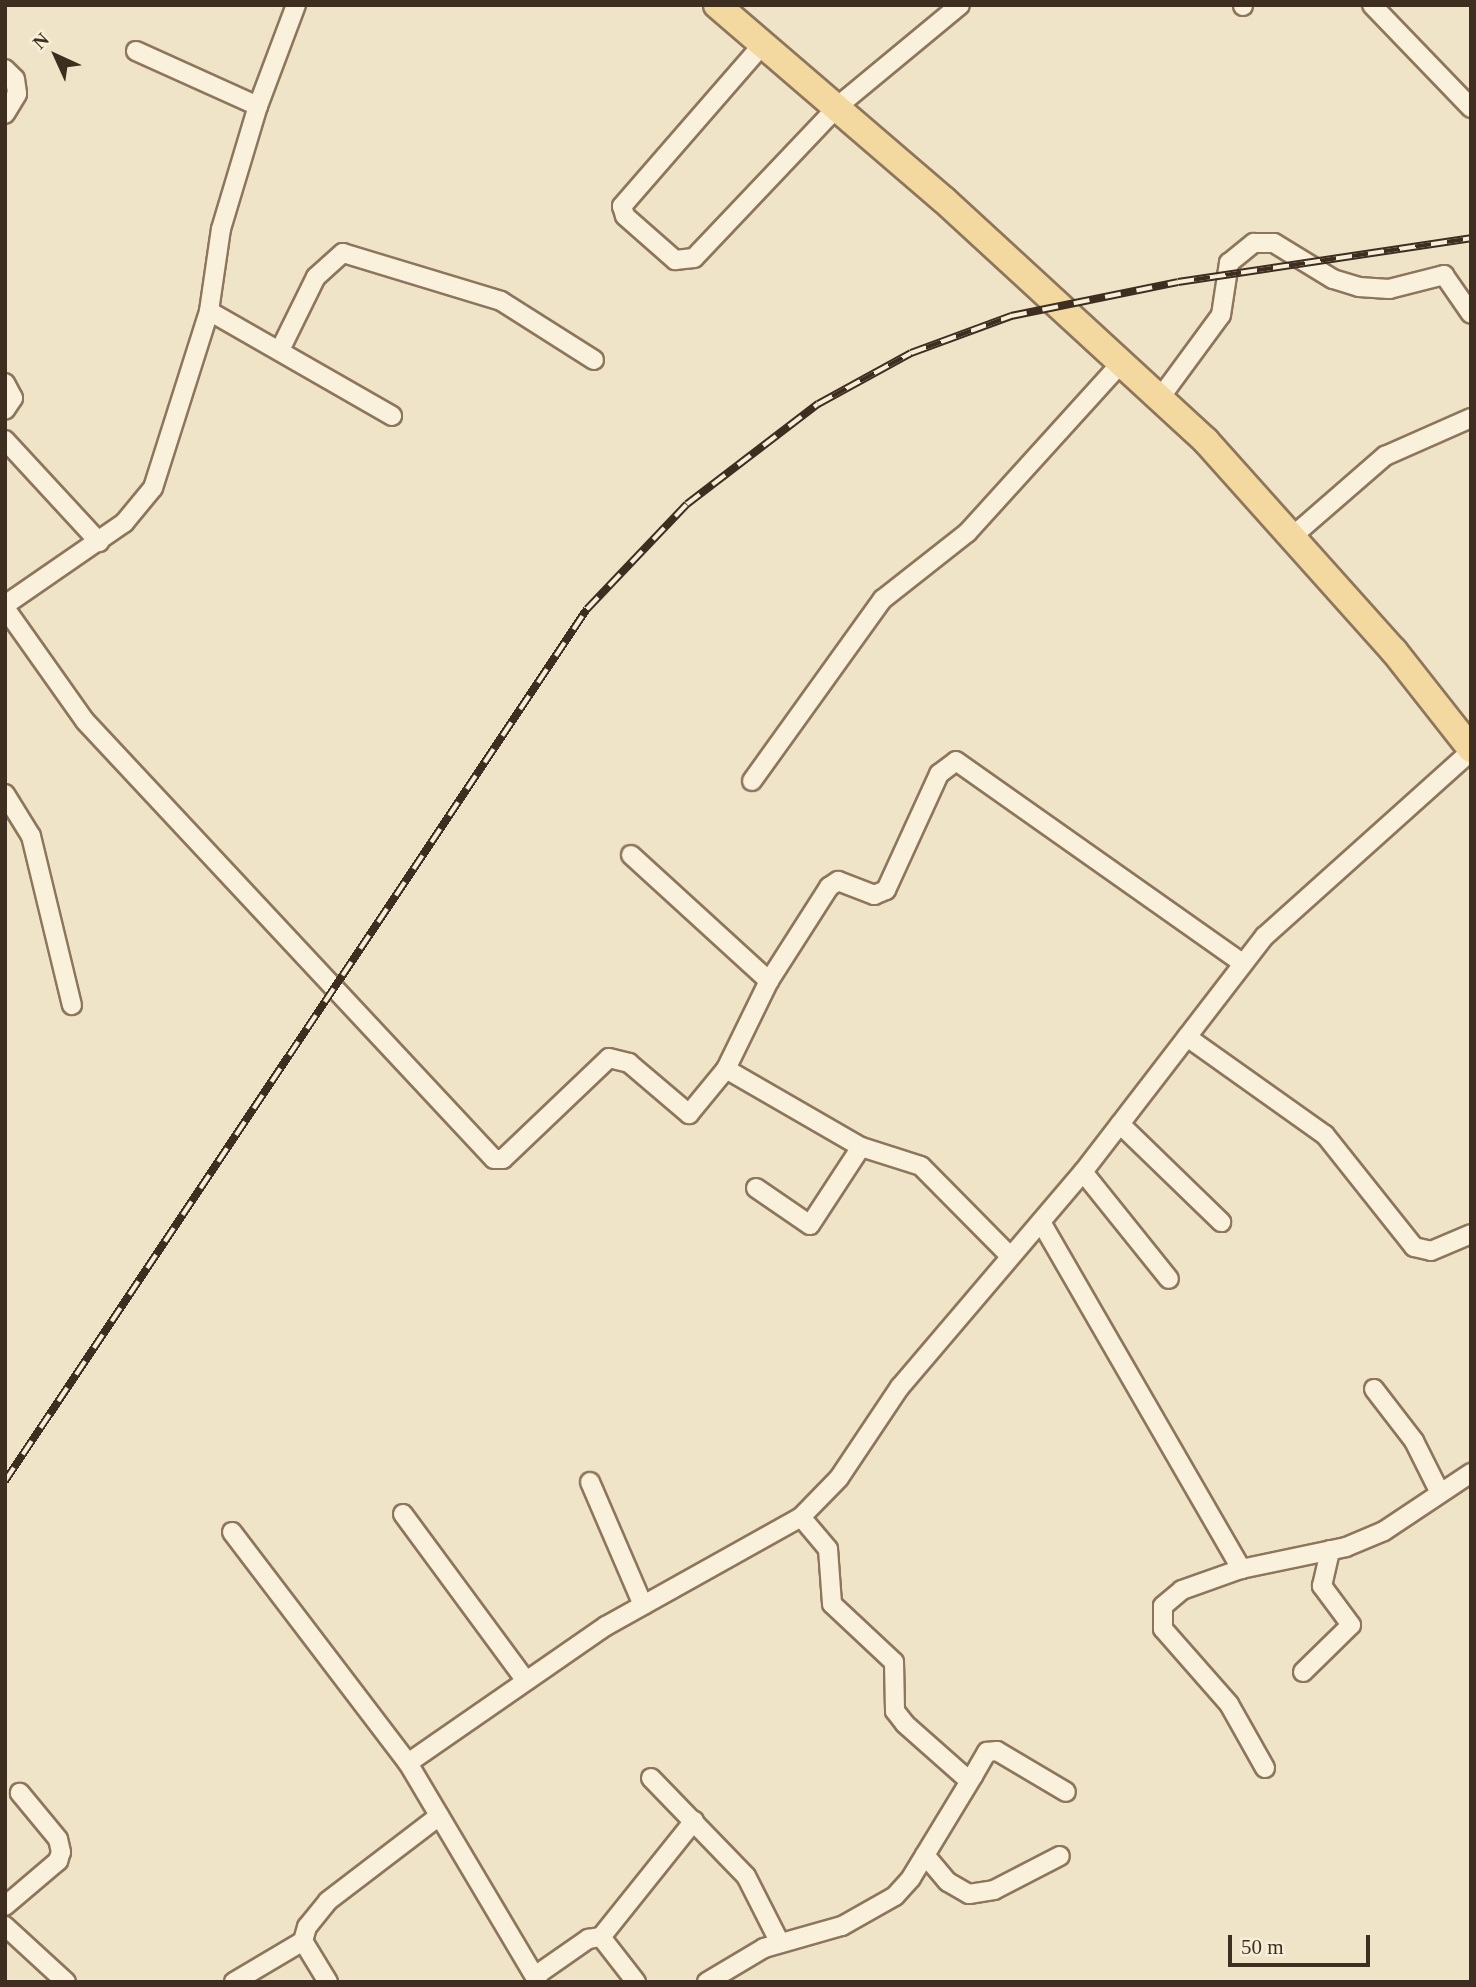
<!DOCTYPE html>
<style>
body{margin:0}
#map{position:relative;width:1476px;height:1987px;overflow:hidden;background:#f0e4c8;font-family:"Times New Roman",serif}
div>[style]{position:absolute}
.roads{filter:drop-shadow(2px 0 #8d765c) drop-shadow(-2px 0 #8d765c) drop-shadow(0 2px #8d765c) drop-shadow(0 -2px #8d765c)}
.street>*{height:18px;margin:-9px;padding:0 9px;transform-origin:9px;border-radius:9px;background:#faf1dc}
.primary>*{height:26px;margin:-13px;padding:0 13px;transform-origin:13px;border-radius:13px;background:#f3d9a0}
.rail>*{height:8px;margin-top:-4px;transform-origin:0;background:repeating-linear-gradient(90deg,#f7eed8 0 16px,#3d2e20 0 32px);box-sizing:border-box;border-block:2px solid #3d2e20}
span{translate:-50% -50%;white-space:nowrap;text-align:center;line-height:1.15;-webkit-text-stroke:5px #f7eed8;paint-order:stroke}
.frame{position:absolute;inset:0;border:7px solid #3d2e20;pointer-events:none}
.north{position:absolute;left:21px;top:21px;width:70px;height:70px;-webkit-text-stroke:5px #f7eed8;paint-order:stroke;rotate:315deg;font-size:19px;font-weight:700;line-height:28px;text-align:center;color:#3d2e20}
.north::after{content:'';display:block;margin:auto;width:24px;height:32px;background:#3d2e20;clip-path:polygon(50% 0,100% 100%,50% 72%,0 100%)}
.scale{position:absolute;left:1228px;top:1935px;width:142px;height:32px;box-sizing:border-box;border:4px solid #3d2e20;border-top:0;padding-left:9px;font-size:21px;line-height:24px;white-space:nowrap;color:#3d2e20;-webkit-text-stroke:5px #f7eed8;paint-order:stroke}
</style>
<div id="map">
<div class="roads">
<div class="street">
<i style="left:1372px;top:5px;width:143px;rotate:46.1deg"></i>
<i style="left:1243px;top:6px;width:1px;rotate:-90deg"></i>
<i style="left:763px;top:44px;width:215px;rotate:131deg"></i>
<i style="left:622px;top:206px;width:10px;rotate:73deg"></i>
<i style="left:625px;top:216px;width:67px;rotate:41.3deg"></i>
<i style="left:675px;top:260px;width:19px;rotate:-6deg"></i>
<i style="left:694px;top:258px;width:209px;rotate:-46.5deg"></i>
<i style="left:838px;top:106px;width:158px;rotate:-39.6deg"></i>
<i style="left:136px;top:51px;width:134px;rotate:24.3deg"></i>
<i style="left:5px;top:69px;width:14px;rotate:45deg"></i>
<i style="left:15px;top:79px;width:15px;rotate:82deg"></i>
<i style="left:17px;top:94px;width:23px;rotate:121deg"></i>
<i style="left:209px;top:311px;width:211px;rotate:29.8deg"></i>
<i style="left:281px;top:348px;width:79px;rotate:-63.8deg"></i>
<i style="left:316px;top:277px;width:36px;rotate:-42deg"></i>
<i style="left:343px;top:253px;width:165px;rotate:16.9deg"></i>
<i style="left:501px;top:301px;width:110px;rotate:32.4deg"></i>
<i style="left:5px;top:383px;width:17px;rotate:62deg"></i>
<i style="left:13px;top:398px;width:14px;rotate:124deg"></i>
<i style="left:1160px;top:398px;width:103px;rotate:-53.7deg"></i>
<i style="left:1221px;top:315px;width:53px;rotate:-81.3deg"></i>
<i style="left:1229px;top:263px;width:32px;rotate:-39deg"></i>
<i style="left:1254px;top:243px;width:20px"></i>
<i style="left:1274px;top:243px;width:69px;rotate:31.4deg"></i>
<i style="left:1333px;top:279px;width:27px;rotate:17deg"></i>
<i style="left:1359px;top:287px;width:30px;rotate:4deg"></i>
<i style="left:1389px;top:289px;width:57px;rotate:-14.3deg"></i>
<i style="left:1444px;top:275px;width:47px;rotate:55.3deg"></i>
<i style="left:5px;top:440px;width:139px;rotate:47.3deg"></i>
<i style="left:1294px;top:535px;width:121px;rotate:-41deg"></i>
<i style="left:1385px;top:456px;width:94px;rotate:-23.8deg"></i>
<i style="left:5px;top:605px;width:145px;rotate:-34.6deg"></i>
<i style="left:124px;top:523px;width:45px;rotate:-50.4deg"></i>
<i style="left:153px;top:488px;width:186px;rotate:-72.4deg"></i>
<i style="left:209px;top:311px;width:83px;rotate:-81.7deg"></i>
<i style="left:221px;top:229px;width:128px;rotate:-73.3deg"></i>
<i style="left:258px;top:106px;width:108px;rotate:-69.4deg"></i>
<i style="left:5px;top:608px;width:138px;rotate:54.7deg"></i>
<i style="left:85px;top:721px;width:599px;rotate:46.96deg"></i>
<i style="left:494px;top:1159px;width:9px"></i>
<i style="left:503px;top:1159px;width:146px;rotate:-43.6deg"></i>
<i style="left:609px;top:1058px;width:21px;rotate:14deg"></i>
<i style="left:629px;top:1063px;width:79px;rotate:40.4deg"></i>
<i style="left:689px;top:1114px;width:58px;rotate:-50.6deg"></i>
<i style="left:752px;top:781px;width:224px;rotate:-54.3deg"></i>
<i style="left:883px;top:599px;width:107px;rotate:-38.2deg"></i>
<i style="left:967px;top:533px;width:231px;rotate:-47.8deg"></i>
<i style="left:5px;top:794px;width:49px;rotate:58.2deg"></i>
<i style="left:31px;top:836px;width:174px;rotate:76.4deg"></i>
<i style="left:631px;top:855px;width:187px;rotate:42.4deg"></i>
<i style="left:1187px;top:1037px;width:169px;rotate:35.4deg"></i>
<i style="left:1325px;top:1135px;width:143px;rotate:51.5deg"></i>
<i style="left:1414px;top:1247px;width:17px;rotate:13deg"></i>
<i style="left:1431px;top:1251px;width:43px;rotate:-23deg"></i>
<i style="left:1120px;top:1124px;width:141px;rotate:44.1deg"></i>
<i style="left:1083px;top:1172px;width:137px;rotate:51.2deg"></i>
<i style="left:756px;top:1188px;width:65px;rotate:34.4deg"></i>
<i style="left:810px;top:1225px;width:93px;rotate:-56.8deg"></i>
<i style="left:1041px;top:1222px;width:401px;rotate:60deg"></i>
<i style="left:1009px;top:1255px;width:125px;rotate:-134.7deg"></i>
<i style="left:921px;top:1166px;width:63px;rotate:-162.4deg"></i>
<i style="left:861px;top:1147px;width:156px;rotate:-150deg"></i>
<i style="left:726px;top:1069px;width:98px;rotate:-64deg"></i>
<i style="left:769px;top:981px;width:112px;rotate:-57.4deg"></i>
<i style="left:829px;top:887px;width:11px;rotate:-34deg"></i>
<i style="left:838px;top:881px;width:39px;rotate:21deg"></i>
<i style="left:874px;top:895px;width:13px;rotate:-23deg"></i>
<i style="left:886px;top:890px;width:128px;rotate:-65.4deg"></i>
<i style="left:939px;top:774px;width:21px;rotate:-37deg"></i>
<i style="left:956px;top:761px;width:350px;rotate:35.2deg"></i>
<i style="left:1374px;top:1389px;width:66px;rotate:52.4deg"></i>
<i style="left:1414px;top:1441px;width:58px;rotate:63.4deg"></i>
<i style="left:590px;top:1482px;width:134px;rotate:66.7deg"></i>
<i style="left:403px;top:1514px;width:207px;rotate:53.6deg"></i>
<i style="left:801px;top:1517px;width:42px;rotate:49.8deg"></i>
<i style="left:828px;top:1549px;width:55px;rotate:85.8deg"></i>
<i style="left:832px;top:1604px;width:85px;rotate:43.1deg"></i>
<i style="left:894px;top:1662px;width:49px;rotate:88.8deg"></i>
<i style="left:895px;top:1711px;width:16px;rotate:52deg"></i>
<i style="left:905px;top:1724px;width:80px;rotate:41.5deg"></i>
<i style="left:965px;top:1777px;width:8px;rotate:-7deg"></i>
<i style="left:973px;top:1776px;width:28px;rotate:-60deg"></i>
<i style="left:987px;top:1752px;width:10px;rotate:-6deg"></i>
<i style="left:997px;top:1751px;width:80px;rotate:30.7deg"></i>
<i style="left:232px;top:1532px;width:290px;rotate:52.7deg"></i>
<i style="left:408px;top:1763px;width:255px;rotate:59.3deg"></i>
<i style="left:1303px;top:1672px;width:67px;rotate:-44.4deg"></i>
<i style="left:1351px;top:1625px;width:49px;rotate:-126.6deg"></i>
<i style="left:1322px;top:1586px;width:37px;rotate:-77deg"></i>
<i style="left:408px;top:1763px;width:241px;rotate:-34.7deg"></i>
<i style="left:606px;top:1626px;width:223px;rotate:-29.2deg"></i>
<i style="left:801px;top:1517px;width:54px;rotate:-45.7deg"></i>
<i style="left:839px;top:1478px;width:110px;rotate:-56.2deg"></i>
<i style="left:900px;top:1387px;width:282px;rotate:-49.6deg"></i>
<i style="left:1083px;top:1172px;width:298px;rotate:-52.4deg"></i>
<i style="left:1265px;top:936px;width:277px;rotate:-41.9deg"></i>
<i style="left:1265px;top:1768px;width:73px;rotate:-119.4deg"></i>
<i style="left:1229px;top:1704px;width:100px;rotate:-131.3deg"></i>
<i style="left:1163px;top:1629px;width:23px;rotate:-90deg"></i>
<i style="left:1163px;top:1606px;width:25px;rotate:-40deg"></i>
<i style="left:1182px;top:1590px;width:63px;rotate:-19.6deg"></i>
<i style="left:1241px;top:1569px;width:107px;rotate:-11.8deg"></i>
<i style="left:1346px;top:1547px;width:41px;rotate:-22.8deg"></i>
<i style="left:1384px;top:1531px;width:105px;rotate:-33.7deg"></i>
<i style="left:651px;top:1778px;width:136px;rotate:45.9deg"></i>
<i style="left:746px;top:1876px;width:75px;rotate:63.1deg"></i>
<i style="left:925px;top:1855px;width:35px;rotate:50deg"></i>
<i style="left:948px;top:1882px;width:24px;rotate:30deg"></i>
<i style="left:969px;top:1894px;width:25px;rotate:-9deg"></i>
<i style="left:994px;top:1890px;width:74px;rotate:-27.3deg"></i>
<i style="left:5px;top:1906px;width:70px;rotate:-40.3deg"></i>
<i style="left:58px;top:1861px;width:9px;rotate:-72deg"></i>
<i style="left:61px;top:1852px;width:13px;rotate:-103deg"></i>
<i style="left:58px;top:1839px;width:60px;rotate:-129.6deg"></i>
<i style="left:5px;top:1926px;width:83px;rotate:42.6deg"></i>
<i style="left:601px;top:1937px;width:149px;rotate:-51.3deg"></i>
<i style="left:535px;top:1976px;width:65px;rotate:-34.9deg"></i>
<i style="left:588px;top:1939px;width:13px;rotate:-9deg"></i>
<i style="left:601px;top:1937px;width:57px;rotate:52.1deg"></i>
<i style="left:234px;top:1982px;width:80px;rotate:-30.7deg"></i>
<i style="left:328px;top:1982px;width:48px;rotate:-121.4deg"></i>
<i style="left:303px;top:1941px;width:15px;rotate:-74deg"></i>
<i style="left:307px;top:1927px;width:33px;rotate:-51deg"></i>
<i style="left:328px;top:1901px;width:140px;rotate:-37.4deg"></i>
<i style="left:707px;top:1982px;width:66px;rotate:-30.8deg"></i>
<i style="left:764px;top:1948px;width:81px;rotate:-15.8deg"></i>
<i style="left:842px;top:1926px;width:61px;rotate:-29.5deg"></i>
<i style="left:895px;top:1896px;width:24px;rotate:-48deg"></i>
<i style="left:911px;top:1878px;width:119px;rotate:-58.7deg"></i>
</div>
<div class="primary">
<i style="left:717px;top:5px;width:299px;rotate:40.7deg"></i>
<i style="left:944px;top:200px;width:356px;rotate:42.6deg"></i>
<i style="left:1206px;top:441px;width:282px;rotate:48.2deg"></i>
<i style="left:1394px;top:651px;width:125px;rotate:51.8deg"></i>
</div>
</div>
<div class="rail">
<i style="left:5px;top:1481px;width:1048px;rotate:-56.28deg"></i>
<i style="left:587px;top:609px;width:145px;rotate:-46.4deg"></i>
<i style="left:687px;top:504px;width:165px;rotate:-37.4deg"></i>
<i style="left:818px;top:404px;width:106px;rotate:-28.7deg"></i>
<i style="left:911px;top:353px;width:107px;rotate:-20.3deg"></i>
<i style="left:1011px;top:316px;width:170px;rotate:-11.5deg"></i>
<i style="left:1178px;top:282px;width:296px;rotate:-8.5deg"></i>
</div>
<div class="frame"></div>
<div class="north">N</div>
<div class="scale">50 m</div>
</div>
